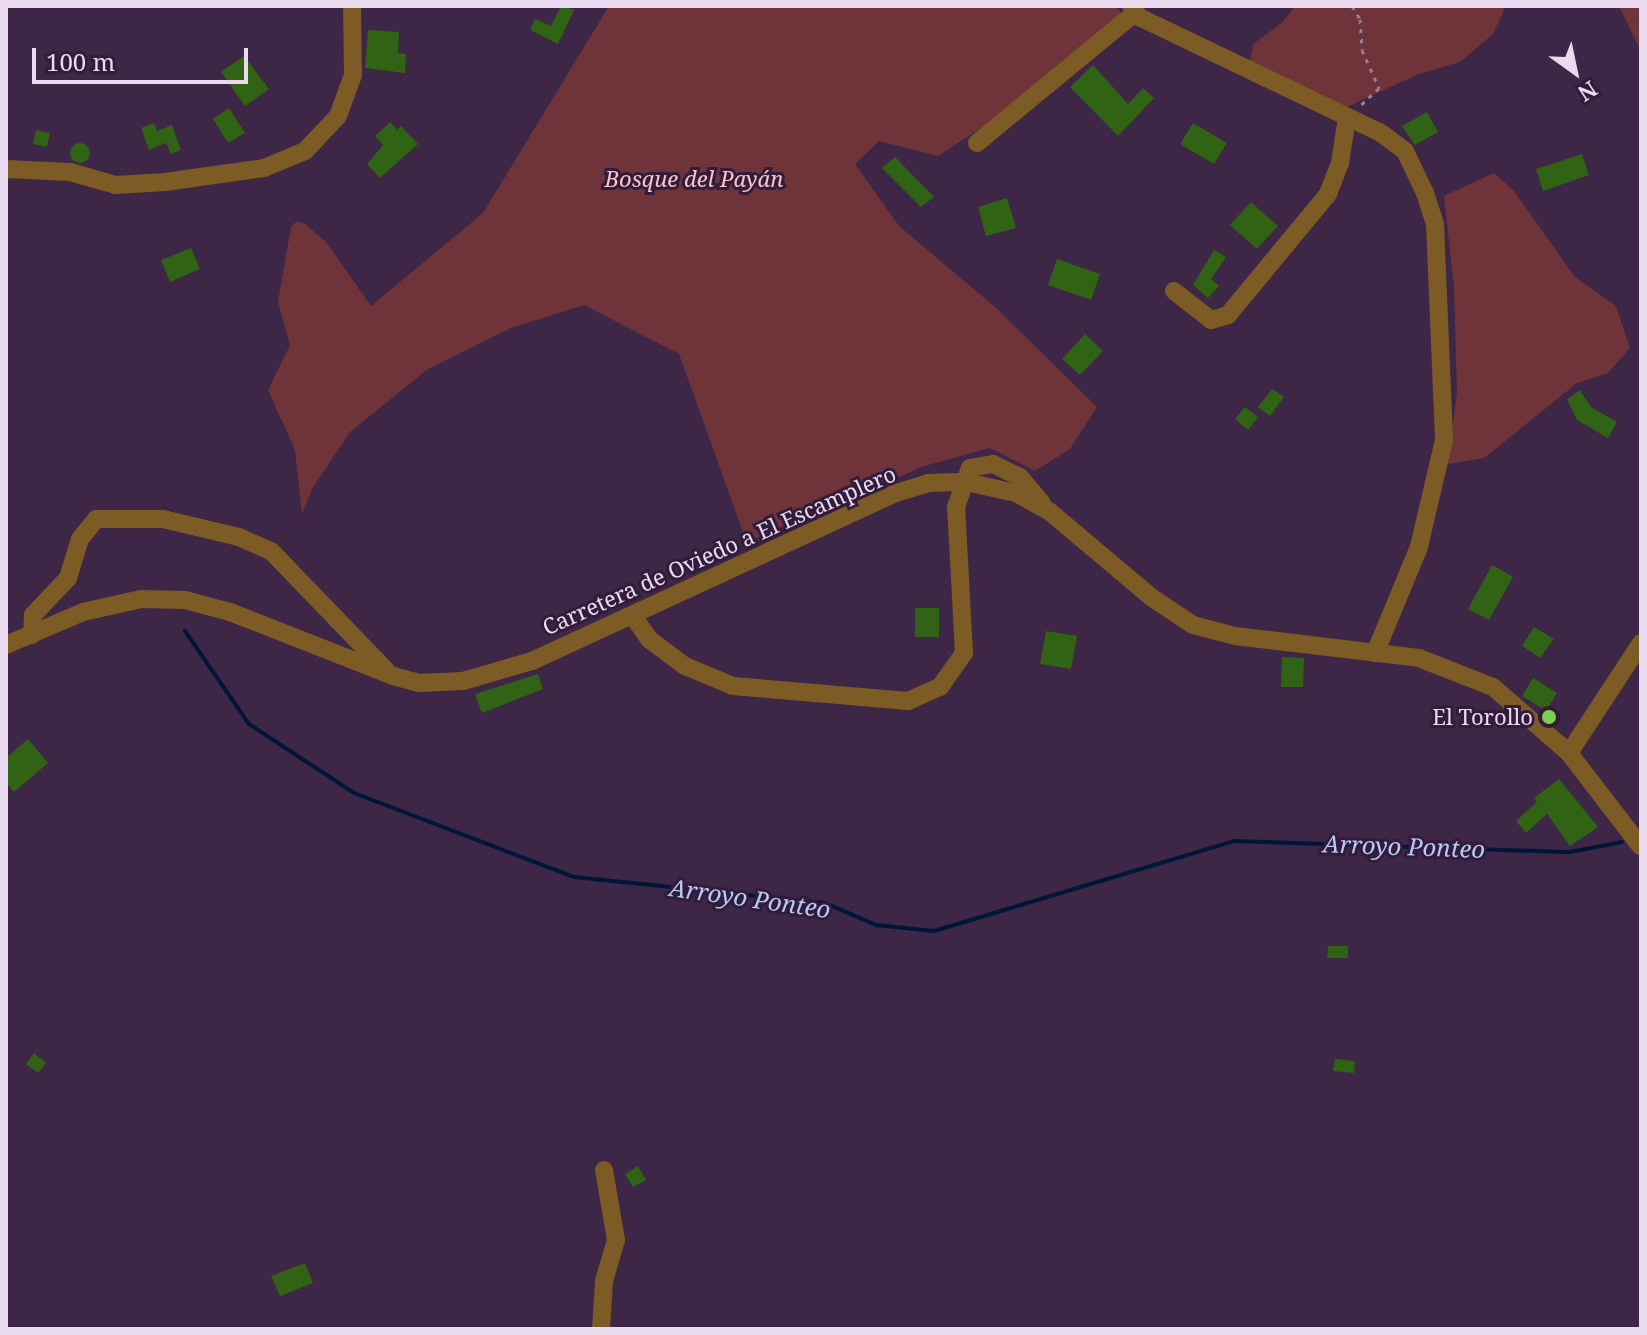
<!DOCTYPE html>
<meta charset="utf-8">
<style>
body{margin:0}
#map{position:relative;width:1647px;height:1335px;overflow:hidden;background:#3e2646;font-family:"Noto Serif",serif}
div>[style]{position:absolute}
.green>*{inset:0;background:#6e3439}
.stream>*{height:4px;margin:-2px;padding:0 2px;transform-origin:2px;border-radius:2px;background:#001638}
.building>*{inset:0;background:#306313}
.round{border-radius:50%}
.path>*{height:3px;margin-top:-1.5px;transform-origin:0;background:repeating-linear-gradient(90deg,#94809b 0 4px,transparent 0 10px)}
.minor>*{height:18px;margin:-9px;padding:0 9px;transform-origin:9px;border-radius:9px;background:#7c5b25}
.dots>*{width:22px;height:22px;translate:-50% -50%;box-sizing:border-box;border:4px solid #331c3b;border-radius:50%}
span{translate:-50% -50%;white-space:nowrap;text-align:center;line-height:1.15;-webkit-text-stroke:6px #331c3b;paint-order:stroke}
.park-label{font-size:22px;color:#f9c4c5;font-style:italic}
.street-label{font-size:22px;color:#e9daef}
.poi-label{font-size:22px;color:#e9daef}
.right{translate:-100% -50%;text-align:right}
.water-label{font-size:24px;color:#b2cdf3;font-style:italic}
.frame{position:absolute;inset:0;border:8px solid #e9daef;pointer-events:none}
.north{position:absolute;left:1535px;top:32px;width:80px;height:80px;-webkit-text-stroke:6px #331c3b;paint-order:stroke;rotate:147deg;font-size:22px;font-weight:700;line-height:32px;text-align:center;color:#e9daef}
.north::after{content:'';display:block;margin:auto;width:28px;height:36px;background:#e9daef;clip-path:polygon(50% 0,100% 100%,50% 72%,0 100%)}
.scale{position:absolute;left:32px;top:48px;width:216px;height:36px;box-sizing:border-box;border:4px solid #e9daef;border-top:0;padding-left:10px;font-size:24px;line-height:28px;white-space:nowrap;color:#e9daef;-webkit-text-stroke:6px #331c3b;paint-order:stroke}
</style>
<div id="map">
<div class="green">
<i style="clip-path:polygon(609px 6px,1116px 6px,1126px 20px,1061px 76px,938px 156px,879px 141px,855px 164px,899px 226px,995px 307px,1097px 407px,1070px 449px,1035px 471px,990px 448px,921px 467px,748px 546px,679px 354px,584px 305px,511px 328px,428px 369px,350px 432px,312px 489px,302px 514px,295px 450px,268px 390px,290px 345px,278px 302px,291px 227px,297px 221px,305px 224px,326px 242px,371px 306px,483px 213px)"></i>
<i style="clip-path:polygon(1295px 6px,1506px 6px,1493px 34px,1460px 62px,1419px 74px,1342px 109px,1250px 64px,1253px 44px,1283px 22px)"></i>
<i style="clip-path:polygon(1619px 6px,1641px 6px,1641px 54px,1640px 49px)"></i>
<i style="clip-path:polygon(1494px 173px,1514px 191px,1575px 277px,1616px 306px,1630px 348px,1608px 373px,1577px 383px,1484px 458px,1448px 464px,1457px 392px,1454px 288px,1444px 196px)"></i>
</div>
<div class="stream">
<i style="left:185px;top:631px;width:113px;rotate:55.5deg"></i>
<i style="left:249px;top:724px;width:126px;rotate:33.3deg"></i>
<i style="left:354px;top:793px;width:235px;rotate:20.9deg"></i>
<i style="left:574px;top:877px;width:252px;rotate:5.9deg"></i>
<i style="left:825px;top:903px;width:56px;rotate:23.3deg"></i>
<i style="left:876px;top:925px;width:58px;rotate:5.9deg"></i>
<i style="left:934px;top:931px;width:313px;rotate:-16.7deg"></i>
<i style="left:1234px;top:841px;width:336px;rotate:1.9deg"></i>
<i style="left:1570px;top:852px;width:53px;rotate:-10.9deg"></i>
<i style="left:1640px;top:1329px;width:1px;rotate:-45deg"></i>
</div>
<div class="building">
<i style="clip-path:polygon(561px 6px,574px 10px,558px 44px,530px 30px,535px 19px,551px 26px)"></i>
<i style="clip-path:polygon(368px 30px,399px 32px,398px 53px,406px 54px,405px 73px,365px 68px)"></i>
<i style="clip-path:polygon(244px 56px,269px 89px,245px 106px,221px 72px)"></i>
<i style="clip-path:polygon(1093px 65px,1128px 104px,1143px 88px,1154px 98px,1118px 136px,1070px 87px)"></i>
<i style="clip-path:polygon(229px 108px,245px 133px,228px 143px,213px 119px)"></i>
<i style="clip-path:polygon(1427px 112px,1438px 132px,1415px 145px,1402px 126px)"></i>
<i style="clip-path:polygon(390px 122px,397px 130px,401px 126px,418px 144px,380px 178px,367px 164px,383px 145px,375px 136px)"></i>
<i style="clip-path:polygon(154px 123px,157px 131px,172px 125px,181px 150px,171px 154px,166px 143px,149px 150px,141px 128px)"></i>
<i style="clip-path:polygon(1193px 123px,1227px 143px,1214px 164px,1180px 144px)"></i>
<i style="clip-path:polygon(36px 130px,50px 133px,47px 147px,33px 144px)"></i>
<i class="round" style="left:70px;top:143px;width:20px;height:20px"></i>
<i style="clip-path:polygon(1582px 154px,1589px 175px,1543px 191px,1536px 169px)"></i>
<i style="clip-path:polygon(895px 157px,934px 197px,921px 207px,882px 168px)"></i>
<i style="clip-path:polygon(1007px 198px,1016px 228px,986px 236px,978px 207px)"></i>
<i style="clip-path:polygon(1251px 202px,1278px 226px,1257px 249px,1230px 225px)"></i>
<i style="clip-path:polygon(191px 248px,200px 269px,170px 282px,161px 260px)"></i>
<i style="clip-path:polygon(1214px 250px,1226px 257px,1211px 279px,1219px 286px,1208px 298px,1193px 285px)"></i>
<i style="clip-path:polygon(1057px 259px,1100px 274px,1091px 300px,1048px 285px)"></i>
<i style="clip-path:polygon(1085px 334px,1103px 351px,1080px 375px,1062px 359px)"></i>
<i style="clip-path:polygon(1272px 389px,1284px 397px,1270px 416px,1258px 407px)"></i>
<i style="clip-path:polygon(1580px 390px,1591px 407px,1617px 422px,1608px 438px,1577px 420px,1567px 399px)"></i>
<i style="clip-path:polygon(1245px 407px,1258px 417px,1248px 430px,1235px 419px)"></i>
<i style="clip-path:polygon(1492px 565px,1513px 577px,1489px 620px,1468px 609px)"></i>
<i style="clip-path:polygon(915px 608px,939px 608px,939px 637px,915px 637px)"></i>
<i style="clip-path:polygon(1534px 627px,1554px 639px,1540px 658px,1522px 646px)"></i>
<i style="clip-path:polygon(1046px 631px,1077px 636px,1071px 669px,1040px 664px)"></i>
<i style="clip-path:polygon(1282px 657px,1304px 658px,1303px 687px,1281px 687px)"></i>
<i style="clip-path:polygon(538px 674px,543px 689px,482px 713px,475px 694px)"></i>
<i style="clip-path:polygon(1533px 678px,1557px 693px,1546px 711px,1522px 696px)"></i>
<i style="clip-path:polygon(28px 739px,48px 763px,14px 792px,6px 783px,6px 758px)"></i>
<i style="clip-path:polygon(1559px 779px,1598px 827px,1570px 846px,1547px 814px,1526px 833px,1516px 821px,1537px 802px,1534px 798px)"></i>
<i style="clip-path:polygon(1328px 946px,1348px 946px,1348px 958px,1327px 958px)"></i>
<i style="clip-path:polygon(34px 1053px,46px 1063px,38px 1073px,26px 1064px)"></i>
<i style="clip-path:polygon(1335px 1059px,1355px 1061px,1354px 1073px,1333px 1071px)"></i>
<i style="clip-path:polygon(638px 1166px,646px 1180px,633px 1187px,625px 1174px)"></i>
<i style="clip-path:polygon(305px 1263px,313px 1283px,280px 1296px,271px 1276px)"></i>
</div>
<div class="path">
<i style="left:1352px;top:6px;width:15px;rotate:58deg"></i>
<i style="left:1360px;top:19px;width:31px;rotate:86deg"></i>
<i style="left:1362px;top:50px;width:42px;rotate:65.9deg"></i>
<i style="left:1379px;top:88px;width:25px;rotate:137deg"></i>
</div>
<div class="minor">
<i style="left:1131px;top:6px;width:14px;rotate:54deg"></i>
<i style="left:1139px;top:17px;width:268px;rotate:25.6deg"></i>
<i style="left:1381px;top:133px;width:30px;rotate:37deg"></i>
<i style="left:1405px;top:151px;width:47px;rotate:64.5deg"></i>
<i style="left:1425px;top:193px;width:33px;rotate:72deg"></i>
<i style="left:1435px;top:224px;width:216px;rotate:87.6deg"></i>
<i style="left:1444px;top:440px;width:110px;rotate:103.2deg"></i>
<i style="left:1419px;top:547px;width:115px;rotate:112.5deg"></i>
<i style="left:977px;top:143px;width:206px;rotate:-39.5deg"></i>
<i style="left:6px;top:169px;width:64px;rotate:2.7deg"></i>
<i style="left:70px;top:172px;width:48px;rotate:15.8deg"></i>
<i style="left:116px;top:185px;width:49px;rotate:-3.5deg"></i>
<i style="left:165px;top:182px;width:100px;rotate:-8deg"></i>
<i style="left:264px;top:168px;width:44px;rotate:-22.5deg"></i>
<i style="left:305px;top:151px;width:48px;rotate:-46.7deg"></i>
<i style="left:338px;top:116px;width:44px;rotate:-69.9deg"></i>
<i style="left:353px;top:75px;width:69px;rotate:-90.8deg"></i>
<i style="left:1174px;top:291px;width:47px;rotate:38.1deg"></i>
<i style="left:1211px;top:320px;width:18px;rotate:-16deg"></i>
<i style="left:1228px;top:315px;width:157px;rotate:-50.4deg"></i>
<i style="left:1328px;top:194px;width:33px;rotate:-69deg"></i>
<i style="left:1340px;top:163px;width:46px;rotate:-81.2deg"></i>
<i style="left:633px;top:616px;width:29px;rotate:55deg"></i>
<i style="left:650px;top:640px;width:44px;rotate:36.6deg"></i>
<i style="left:685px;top:666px;width:52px;rotate:22.6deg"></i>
<i style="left:733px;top:686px;width:176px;rotate:4.9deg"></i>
<i style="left:908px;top:701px;width:35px;rotate:-24deg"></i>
<i style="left:940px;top:687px;width:42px;rotate:-54.8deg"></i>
<i style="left:964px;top:653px;width:146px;rotate:-93.1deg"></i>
<i style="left:956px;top:507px;width:41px;rotate:-70.3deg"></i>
<i style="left:970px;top:468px;width:23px;rotate:-10deg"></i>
<i style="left:993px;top:464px;width:30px;rotate:26deg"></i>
<i style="left:1020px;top:477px;width:34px;rotate:50deg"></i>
<i style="left:32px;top:635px;width:20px;rotate:-87deg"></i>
<i style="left:33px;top:615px;width:51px;rotate:-46.6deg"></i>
<i style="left:68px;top:578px;width:41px;rotate:-72.9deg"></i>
<i style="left:80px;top:539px;width:26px;rotate:-51deg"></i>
<i style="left:96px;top:519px;width:67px"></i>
<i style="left:163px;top:519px;width:78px;rotate:13.3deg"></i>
<i style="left:239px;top:537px;width:35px;rotate:24deg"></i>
<i style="left:271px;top:551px;width:167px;rotate:46deg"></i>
<i style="left:6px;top:645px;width:84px;rotate:-23.2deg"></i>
<i style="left:83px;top:612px;width:59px;rotate:-12.6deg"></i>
<i style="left:141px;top:599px;width:44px;rotate:1.3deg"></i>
<i style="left:185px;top:600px;width:47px;rotate:14.9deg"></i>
<i style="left:230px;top:612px;width:175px;rotate:21.4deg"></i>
<i style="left:393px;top:676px;width:27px;rotate:15deg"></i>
<i style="left:419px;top:683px;width:44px;rotate:-2.6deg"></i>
<i style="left:463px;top:681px;width:72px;rotate:-16.2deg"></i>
<i style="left:532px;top:661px;width:401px;rotate:-24.8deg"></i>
<i style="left:896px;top:493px;width:34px;rotate:-17deg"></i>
<i style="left:928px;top:483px;width:38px;rotate:-2deg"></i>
<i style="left:966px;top:482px;width:51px;rotate:12.4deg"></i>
<i style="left:1016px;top:493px;width:38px;rotate:29deg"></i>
<i style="left:1049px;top:511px;width:133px;rotate:40.1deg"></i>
<i style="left:1151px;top:597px;width:50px;rotate:33.7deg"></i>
<i style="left:1193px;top:625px;width:43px;rotate:14.7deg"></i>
<i style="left:1235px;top:636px;width:185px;rotate:6.8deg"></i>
<i style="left:1419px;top:658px;width:79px;rotate:21.4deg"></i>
<i style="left:1493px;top:687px;width:101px;rotate:41deg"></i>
<i style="left:1569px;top:753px;width:118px;rotate:52.5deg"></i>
<i style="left:1569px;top:753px;width:131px;rotate:-56.8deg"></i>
<i style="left:601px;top:1329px;width:48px;rotate:-86.4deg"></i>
<i style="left:604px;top:1281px;width:43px;rotate:-73.7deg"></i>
<i style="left:616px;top:1240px;width:71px;rotate:-99.7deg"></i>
</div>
<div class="dots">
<i style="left:1549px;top:717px;background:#7cd155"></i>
</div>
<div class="park-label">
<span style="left:694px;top:179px">Bosque del Payán</span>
</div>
<div class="street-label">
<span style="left:719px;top:550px;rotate:-24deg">Carretera de Oviedo a El Escamplero</span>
</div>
<div class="poi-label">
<span class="right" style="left:1533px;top:717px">El Torollo</span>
</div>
<div class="water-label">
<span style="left:1404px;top:846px;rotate:2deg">Arroyo Ponteo</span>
<span style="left:750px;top:898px;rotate:8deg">Arroyo Ponteo</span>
</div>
<div class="frame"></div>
<div class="north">N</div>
<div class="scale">100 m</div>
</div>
